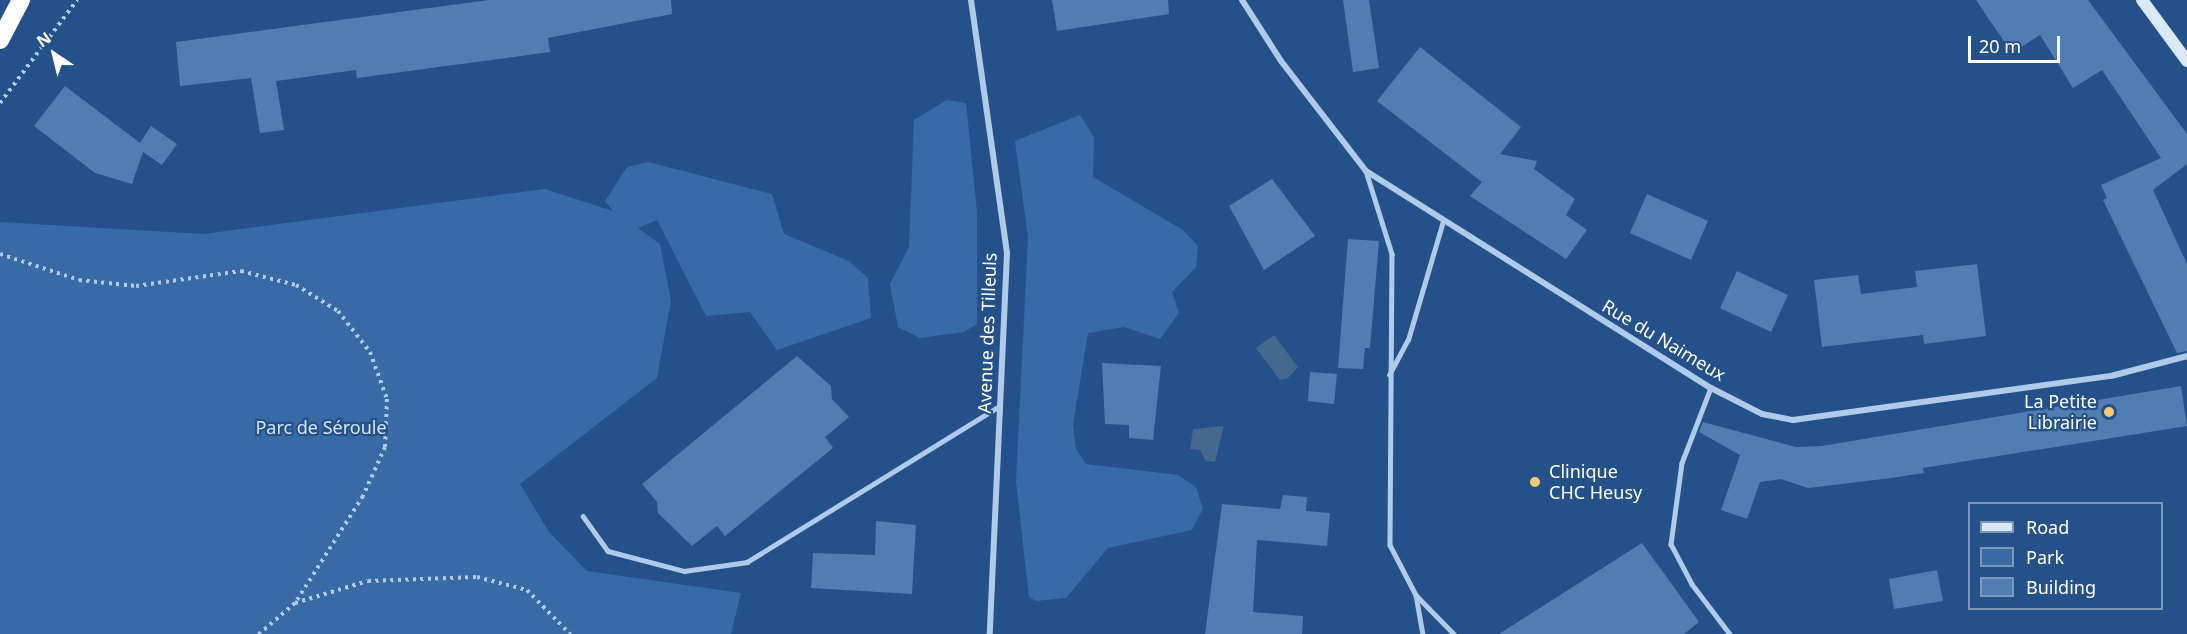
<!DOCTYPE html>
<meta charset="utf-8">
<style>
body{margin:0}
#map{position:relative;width:2187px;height:634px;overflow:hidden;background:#245189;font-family:"Noto Sans",sans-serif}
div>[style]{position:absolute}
.green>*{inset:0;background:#386ba5}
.water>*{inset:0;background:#46678e}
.building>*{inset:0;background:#507db2}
.path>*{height:4px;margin-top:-2px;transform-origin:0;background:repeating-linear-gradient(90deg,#b0cbea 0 3px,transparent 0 7.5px)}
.lane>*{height:4.5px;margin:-2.25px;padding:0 2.25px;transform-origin:2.25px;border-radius:2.25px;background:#b0cbea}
.street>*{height:6px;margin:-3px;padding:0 3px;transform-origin:3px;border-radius:3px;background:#b0cbea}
.secondary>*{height:12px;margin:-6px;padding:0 6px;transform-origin:6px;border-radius:6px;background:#dae8f8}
.highway>*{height:18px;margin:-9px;padding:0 9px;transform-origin:9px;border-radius:9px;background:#fff}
.dots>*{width:16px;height:16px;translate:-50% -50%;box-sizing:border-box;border:3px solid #245189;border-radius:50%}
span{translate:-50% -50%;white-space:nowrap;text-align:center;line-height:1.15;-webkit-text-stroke:4.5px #245189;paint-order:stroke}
.street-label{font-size:18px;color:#fff}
.poi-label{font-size:18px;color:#fff}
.right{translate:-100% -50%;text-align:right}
.left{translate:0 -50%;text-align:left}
.park-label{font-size:18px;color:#d4e5f7}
.legend{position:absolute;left:1968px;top:502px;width:195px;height:108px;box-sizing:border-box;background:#245189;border:2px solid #7c97b8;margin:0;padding:8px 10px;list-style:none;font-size:18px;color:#fff}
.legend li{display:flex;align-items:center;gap:12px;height:30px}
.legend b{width:30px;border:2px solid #7c97b8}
.north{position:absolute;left:24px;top:24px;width:60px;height:60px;-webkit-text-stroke:4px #245189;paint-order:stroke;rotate:325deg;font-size:16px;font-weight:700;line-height:24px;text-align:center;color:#fff}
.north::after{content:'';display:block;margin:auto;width:21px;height:27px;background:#fff;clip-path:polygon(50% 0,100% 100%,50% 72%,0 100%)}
.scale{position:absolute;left:1968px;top:36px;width:92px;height:27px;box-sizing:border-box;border:3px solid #fff;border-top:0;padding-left:8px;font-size:18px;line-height:21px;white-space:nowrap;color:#fff;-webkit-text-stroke:4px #245189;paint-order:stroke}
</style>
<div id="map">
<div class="green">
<i style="clip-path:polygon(947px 100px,966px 103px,977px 212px,977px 324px,964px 332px,920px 338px,898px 327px,890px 284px,909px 247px,914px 120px)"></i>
<i style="clip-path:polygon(1080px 115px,1094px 137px,1093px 177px,1183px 230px,1198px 246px,1196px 267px,1172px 292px,1179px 313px,1160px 339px,1124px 327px,1088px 333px,1073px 424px,1076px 449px,1086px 464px,1178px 475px,1196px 487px,1203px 509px,1192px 530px,1108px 548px,1066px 598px,1036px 601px,1029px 597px,1016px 482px,1028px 237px,1015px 141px)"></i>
<i style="clip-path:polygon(648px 162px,772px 194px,784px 234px,849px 261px,868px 278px,871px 318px,777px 350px,750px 312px,706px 316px,657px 220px,638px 228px,660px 244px,671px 301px,657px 378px,520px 484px,549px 532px,587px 571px,741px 593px,731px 634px,0 634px,0 222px,203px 234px,545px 189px,613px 211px,605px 201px,627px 167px)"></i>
</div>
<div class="water">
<i style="clip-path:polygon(1274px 335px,1298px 367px,1287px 379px,1280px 380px,1256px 348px)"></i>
<i style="clip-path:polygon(1224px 426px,1215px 462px,1206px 461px,1200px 450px,1190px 449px,1193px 429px)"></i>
</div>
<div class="building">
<i style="clip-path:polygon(489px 0,671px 0,672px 14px,548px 38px,550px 52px,357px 78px,356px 70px,276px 81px,284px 130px,260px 133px,251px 78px,180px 86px,176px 42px)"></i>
<i style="clip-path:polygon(1052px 0,1168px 0,1169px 14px,1057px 31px)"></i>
<i style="clip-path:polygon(1343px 0,1369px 0,1379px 68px,1353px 72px)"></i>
<i style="clip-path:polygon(1976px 0,2088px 0,2187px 134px,2187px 164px,2153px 190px,2187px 264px,2187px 351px,2177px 353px,2103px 200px,2107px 198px,2101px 185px,2161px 158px,2102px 70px,2073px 88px,2040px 35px,2012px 53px)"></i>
<i style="clip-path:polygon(1420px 47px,1521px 127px,1500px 154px,1537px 161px,1534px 169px,1575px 199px,1566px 215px,1587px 230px,1566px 259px,1470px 196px,1482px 182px,1377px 101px)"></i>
<i style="clip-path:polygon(65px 86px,140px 143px,151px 126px,177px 144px,162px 165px,143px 152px,132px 184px,95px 173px,34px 126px)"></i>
<i style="clip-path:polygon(1272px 179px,1315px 236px,1264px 270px,1229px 206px)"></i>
<i style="clip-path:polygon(1647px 194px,1708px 221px,1691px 260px,1630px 233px)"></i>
<i style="clip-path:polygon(1348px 239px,1379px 241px,1370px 348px,1365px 348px,1363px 369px,1338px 368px)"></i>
<i style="clip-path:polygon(1977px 264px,1986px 336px,1924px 344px,1923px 335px,1822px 347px,1814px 280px,1858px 275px,1861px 294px,1917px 287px,1915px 271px)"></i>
<i style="clip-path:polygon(1737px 271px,1788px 295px,1771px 332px,1720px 308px)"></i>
<i style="clip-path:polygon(797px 356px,831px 386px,832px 399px,849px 417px,825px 437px,833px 448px,725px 536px,717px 526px,692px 546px,658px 513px,657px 502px,642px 484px)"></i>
<i style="clip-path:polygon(1102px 363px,1161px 366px,1153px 440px,1129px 438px,1129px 425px,1105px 424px)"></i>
<i style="clip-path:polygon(1310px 372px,1337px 374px,1334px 404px,1308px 401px)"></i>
<i style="clip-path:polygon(2181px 386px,2187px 426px,1923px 468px,1924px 473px,1891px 478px,1808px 488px,1781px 479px,1760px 482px,1747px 519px,1721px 510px,1740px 455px,1699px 432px,1703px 422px,1796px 447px,1822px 446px)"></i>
<i style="clip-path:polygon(1283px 495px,1307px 497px,1306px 511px,1330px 513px,1327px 546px,1257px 540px,1253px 612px,1303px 616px,1302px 634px,1205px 634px,1222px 504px,1280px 509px)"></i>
<i style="clip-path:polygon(876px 521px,916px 525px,912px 594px,811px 588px,813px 553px,875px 555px)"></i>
<i style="clip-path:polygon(1642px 543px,1699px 622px,1684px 634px,1499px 634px)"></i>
<i style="clip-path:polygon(1937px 570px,1943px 601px,1894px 609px,1889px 579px)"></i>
</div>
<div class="path">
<i style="left:0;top:103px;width:129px;rotate:-53.2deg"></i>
<i style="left:0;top:254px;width:83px;rotate:18.2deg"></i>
<i style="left:79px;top:280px;width:57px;rotate:6deg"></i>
<i style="left:136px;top:286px;width:106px;rotate:-8.1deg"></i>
<i style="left:241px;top:271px;width:57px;rotate:14.3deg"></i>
<i style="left:296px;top:285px;width:49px;rotate:31.8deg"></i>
<i style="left:338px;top:311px;width:52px;rotate:52deg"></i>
<i style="left:370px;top:352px;width:50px;rotate:70.1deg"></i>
<i style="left:387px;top:399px;width:48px;rotate:92.4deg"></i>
<i style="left:385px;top:447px;width:54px;rotate:114.2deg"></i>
<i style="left:363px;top:496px;width:127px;rotate:122.4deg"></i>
<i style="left:295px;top:603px;width:48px;rotate:139.3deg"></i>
<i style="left:295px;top:603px;width:76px;rotate:-16.8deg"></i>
<i style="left:368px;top:581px;width:109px;rotate:-2.1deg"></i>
<i style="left:477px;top:577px;width:52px;rotate:14.6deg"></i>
<i style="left:527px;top:590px;width:62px;rotate:45.7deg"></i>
</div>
<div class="lane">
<i style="left:1366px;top:171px;width:87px;rotate:72.6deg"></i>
<i style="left:1392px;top:254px;width:291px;rotate:90.4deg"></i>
<i style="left:1390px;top:545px;width:56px;rotate:62.5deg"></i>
<i style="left:1416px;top:595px;width:40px;rotate:80deg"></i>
<i style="left:1389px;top:375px;width:40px;rotate:-62deg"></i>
<i style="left:1408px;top:340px;width:124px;rotate:-73.6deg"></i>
<i style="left:1711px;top:388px;width:80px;rotate:111.1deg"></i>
<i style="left:1682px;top:463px;width:82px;rotate:97.7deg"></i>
<i style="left:1671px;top:544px;width:45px;rotate:62.3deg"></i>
<i style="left:1692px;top:584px;width:63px;rotate:52.8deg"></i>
<i style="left:583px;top:516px;width:43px;rotate:54.5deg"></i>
<i style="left:608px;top:551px;width:79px;rotate:14.7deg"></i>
<i style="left:684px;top:571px;width:64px;rotate:-8.1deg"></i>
<i style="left:747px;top:562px;width:297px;rotate:-31.7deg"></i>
<i style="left:1416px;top:595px;width:54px;rotate:45.7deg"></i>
</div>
<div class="street">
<i style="left:971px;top:0;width:256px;rotate:81.9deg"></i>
<i style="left:1007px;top:253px;width:381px;rotate:92.6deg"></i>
<i style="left:1242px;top:0;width:72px;rotate:57.4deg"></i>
<i style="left:1281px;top:61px;width:139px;rotate:52.3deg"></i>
<i style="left:1366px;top:171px;width:408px;rotate:32.2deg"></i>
<i style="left:1711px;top:388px;width:57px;rotate:27deg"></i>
<i style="left:1762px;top:414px;width:32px;rotate:11deg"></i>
<i style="left:1793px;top:420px;width:321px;rotate:-7.9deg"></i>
<i style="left:2111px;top:376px;width:79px;rotate:-14.7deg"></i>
</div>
<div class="secondary">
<i style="left:2142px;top:0;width:76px;rotate:53.6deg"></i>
</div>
<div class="highway">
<i style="left:0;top:40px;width:45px;rotate:-62.3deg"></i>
</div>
<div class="dots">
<i style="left:2109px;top:412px;background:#f4cd73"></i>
<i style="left:1535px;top:482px;background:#f4cd73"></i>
</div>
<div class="street-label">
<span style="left:987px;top:333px;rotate:-88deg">Avenue des Tilleuls</span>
<span style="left:1664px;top:340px;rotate:31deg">Rue du Naimeux</span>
</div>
<div class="poi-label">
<span class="right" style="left:2097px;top:412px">La Petite<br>Librairie</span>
<span class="left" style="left:1549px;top:482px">Clinique<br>CHC Heusy</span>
</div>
<div class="park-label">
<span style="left:321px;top:427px">Parc de Séroule</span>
</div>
<ul class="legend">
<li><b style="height:8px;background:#dae8f8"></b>Road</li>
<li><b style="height:16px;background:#386ba5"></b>Park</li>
<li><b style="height:16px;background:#507db2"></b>Building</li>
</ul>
<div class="north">N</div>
<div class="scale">20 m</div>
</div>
